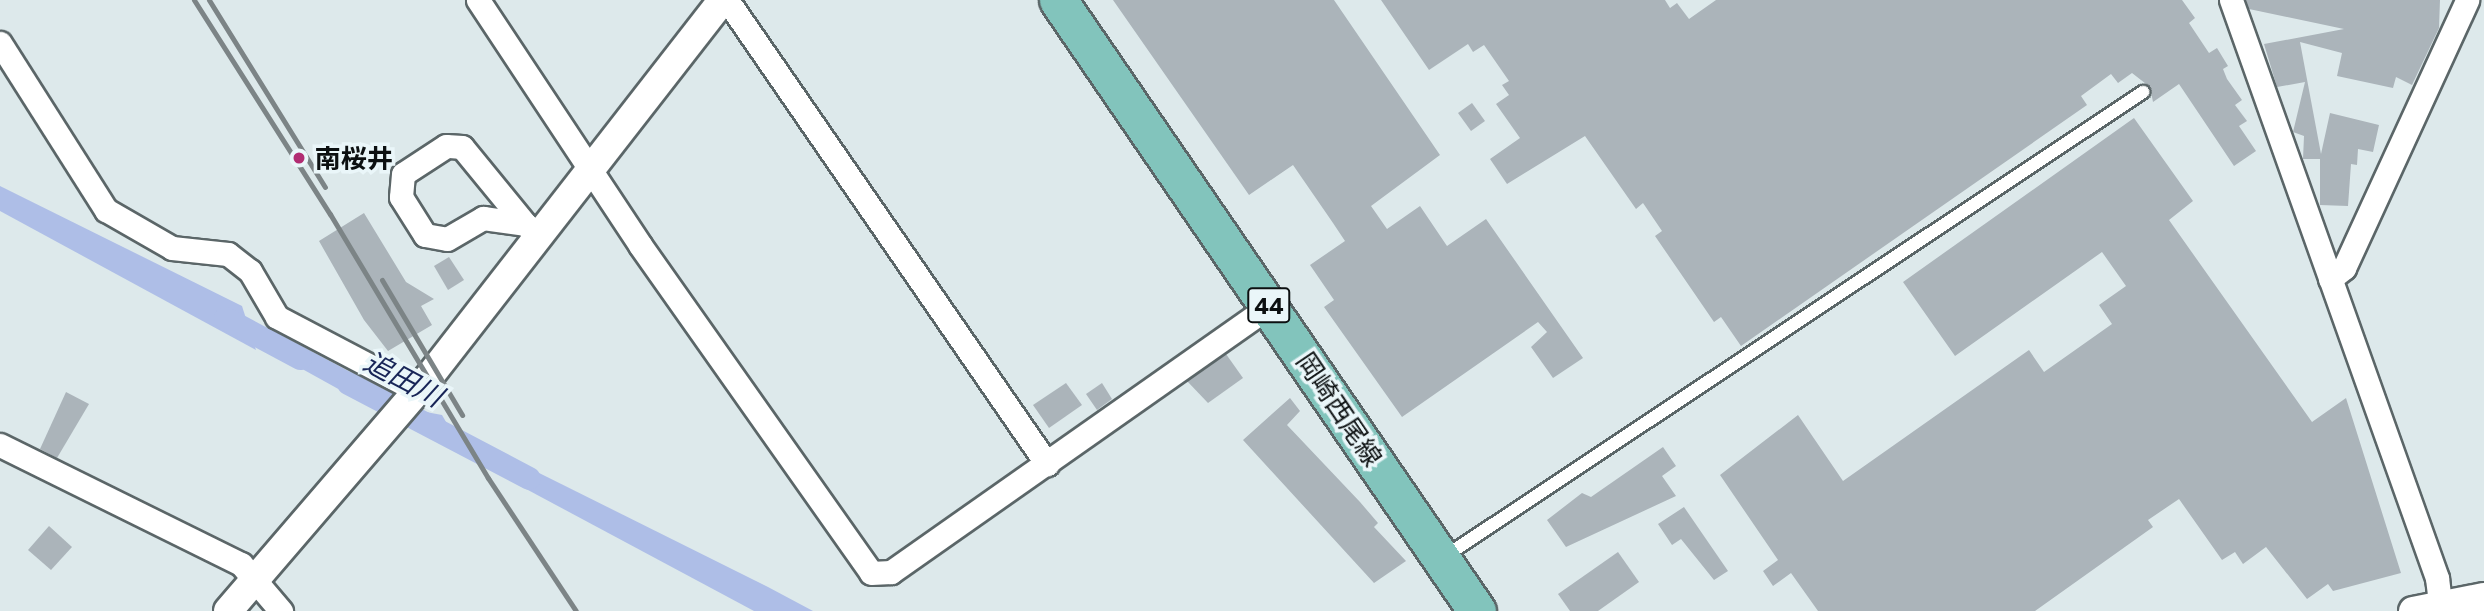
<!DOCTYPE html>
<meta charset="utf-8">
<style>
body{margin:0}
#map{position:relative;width:2484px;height:611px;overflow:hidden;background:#dde9eb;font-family:Commissioner,"Noto Sans JP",sans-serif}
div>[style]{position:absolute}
.water>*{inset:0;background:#aebee7}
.canal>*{height:23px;margin:-11.5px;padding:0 11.5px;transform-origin:11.5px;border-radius:11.5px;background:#aebee7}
.building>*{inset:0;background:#abb4ba}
.roads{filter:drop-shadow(2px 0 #5b6668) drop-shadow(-2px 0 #5b6668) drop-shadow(0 2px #5b6668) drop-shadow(0 -2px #5b6668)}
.service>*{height:12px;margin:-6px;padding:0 6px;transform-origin:6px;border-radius:6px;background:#fff}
.minor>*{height:23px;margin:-11.5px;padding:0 11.5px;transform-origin:11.5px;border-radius:11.5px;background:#fff}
.tertiary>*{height:28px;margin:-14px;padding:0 14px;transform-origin:14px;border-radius:14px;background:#fff}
.primary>*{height:37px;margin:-18.5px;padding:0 18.5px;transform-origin:18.5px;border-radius:18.5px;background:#82c4bc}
.rail>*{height:5px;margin:-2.5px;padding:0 2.5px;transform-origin:2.5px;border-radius:2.5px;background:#7c8486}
.dots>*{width:19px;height:19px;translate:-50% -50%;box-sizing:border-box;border:4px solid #eaf6f9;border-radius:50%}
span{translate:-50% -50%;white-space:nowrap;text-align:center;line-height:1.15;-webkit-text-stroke:7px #eaf6f9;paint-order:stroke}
.shield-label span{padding:2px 5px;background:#eaf6f9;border:2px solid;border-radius:5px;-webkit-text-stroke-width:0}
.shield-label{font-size:24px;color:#0c1011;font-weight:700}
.poi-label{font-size:26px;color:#0c1011;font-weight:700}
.left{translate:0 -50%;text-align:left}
.street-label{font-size:26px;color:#0c1011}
.water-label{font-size:28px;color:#182557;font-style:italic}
</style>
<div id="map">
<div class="water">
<i style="clip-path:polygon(0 186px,242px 306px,256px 350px,0 211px)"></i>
<i style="clip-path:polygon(268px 328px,384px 390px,369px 406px,277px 355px)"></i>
<i style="clip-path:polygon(426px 412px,442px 415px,461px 448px,418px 428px)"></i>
<i style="clip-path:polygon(493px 450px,768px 587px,813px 611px,754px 611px,513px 482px)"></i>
</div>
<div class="canal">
<i style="left:225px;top:318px;width:85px;rotate:28.1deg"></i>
<i style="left:348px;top:383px;width:204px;rotate:27.7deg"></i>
</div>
<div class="building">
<i style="clip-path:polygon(1113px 0,1334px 0,1440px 155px,1371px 206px,1387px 229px,1420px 206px,1447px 246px,1486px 219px,1583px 358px,1553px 378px,1531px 347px,1547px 332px,1538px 322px,1402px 417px,1324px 307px,1334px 300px,1310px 265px,1345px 241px,1333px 223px,1293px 165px,1249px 195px)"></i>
<i style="clip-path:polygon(1381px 0,1665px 0,1670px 8px,1677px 3px,1689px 19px,1716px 0,2182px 0,2195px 18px,2189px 23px,2209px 53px,2217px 48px,2228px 66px,2223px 69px,2227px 79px,2242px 100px,2235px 105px,2247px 121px,2239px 126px,2256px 151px,2234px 166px,2179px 84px,2153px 102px,2150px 87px,2132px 73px,2118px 83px,2111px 74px,2081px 96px,2087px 105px,1741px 346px,1721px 317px,1714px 322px,1655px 236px,1662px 231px,1643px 203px,1636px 209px,1585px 136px,1507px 184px,1490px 159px,1520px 138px,1496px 104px,1509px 95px,1502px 85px,1509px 81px,1484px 45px,1473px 52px,1468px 44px,1429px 70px)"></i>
<i style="clip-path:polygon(2246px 0,2440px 0,2439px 28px,2412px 85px,2396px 77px,2393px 88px,2337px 76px,2342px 53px,2300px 42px,2321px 154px,2330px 113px,2379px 125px,2373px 152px,2358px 149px,2357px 165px,2351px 164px,2348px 206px,2320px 205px,2320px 159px,2303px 159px,2304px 136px,2293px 132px,2305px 82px,2277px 87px,2264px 44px,2344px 29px,2249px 9px)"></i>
<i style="clip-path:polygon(1472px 103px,1485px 121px,1471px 131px,1458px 113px)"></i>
<i style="clip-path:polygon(2134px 118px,2193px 201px,2169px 220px,2312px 422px,2346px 398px,2401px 573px,2333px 591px,2328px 584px,2307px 599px,2266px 547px,2243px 564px,2235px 552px,2222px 560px,2179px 499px,2148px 520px,2153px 527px,2035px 611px,1818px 611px,1791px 573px,1773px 586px,1763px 571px,1778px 560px,1720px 475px,1798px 415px,1843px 481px,2029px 350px,2044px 372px,2112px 324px,2099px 305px,2126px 286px,2102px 252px,1955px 356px,1903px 282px)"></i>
<i style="clip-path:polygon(364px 213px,406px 282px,434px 299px,421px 306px,432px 325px,388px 351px,364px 320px,319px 241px)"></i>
<i style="clip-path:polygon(449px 257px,464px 280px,448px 290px,434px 266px)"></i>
<i style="clip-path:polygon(1226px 354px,1243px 378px,1208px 403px,1187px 381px)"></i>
<i style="clip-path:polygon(1066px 383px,1082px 405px,1049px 428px,1033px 405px)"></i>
<i style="clip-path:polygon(1102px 383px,1112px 399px,1097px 410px,1086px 394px)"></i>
<i style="clip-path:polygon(66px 392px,89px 404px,57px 458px,40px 449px)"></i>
<i style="clip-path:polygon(1290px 398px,1300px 411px,1287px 425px,1360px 502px,1378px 523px,1374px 527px,1406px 561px,1374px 583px,1243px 440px)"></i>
<i style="clip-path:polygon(1663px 447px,1676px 466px,1662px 476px,1676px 496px,1566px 547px,1547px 520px,1582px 493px,1591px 497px)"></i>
<i style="clip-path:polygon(1684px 507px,1728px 571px,1714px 580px,1681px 539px,1672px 545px,1658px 524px)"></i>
<i style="clip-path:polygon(49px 526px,72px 547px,51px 570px,28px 550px)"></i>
<i style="clip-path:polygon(1618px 552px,1639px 582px,1598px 611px,1570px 611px,1558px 594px)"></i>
</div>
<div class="roads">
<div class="service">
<i style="left:1444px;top:557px;width:840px;rotate:-33.63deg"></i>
</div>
<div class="minor">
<i style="left:478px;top:0;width:294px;rotate:56.5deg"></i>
<i style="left:640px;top:245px;width:401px;rotate:54.8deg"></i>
<i style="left:871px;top:573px;width:20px;rotate:-3deg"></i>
<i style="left:891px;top:572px;width:462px;rotate:-35.1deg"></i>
<i style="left:727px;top:0;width:564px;rotate:55.41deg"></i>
<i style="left:2231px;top:0;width:614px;rotate:70.38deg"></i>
<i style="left:2437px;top:578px;width:33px;rotate:83deg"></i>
<i style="left:0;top:43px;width:198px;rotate:57.6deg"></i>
<i style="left:106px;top:210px;width:76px;rotate:29.9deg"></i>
<i style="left:172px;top:248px;width:56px;rotate:6.1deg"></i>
<i style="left:228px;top:254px;width:28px;rotate:38deg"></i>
<i style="left:250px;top:271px;width:53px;rotate:59.6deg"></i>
<i style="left:277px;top:317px;width:157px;rotate:27.7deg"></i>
<i style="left:525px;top:224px;width:99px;rotate:-129.3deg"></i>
<i style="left:462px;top:147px;width:16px;rotate:-176deg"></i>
<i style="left:446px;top:146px;width:51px;rotate:146.9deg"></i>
<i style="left:403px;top:174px;width:23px;rotate:95deg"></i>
<i style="left:401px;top:197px;width:45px;rotate:57.7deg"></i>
<i style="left:425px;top:235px;width:22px;rotate:10deg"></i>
<i style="left:447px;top:239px;width:42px;rotate:-30.3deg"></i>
<i style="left:483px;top:218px;width:42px;rotate:8.1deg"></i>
<i style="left:525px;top:224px;width:17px;rotate:40deg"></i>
<i style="left:2330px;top:279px;width:18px;rotate:-38deg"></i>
<i style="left:2344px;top:268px;width:295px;rotate:-65.3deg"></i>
<i style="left:0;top:445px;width:269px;rotate:26.3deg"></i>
<i style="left:241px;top:564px;width:62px;rotate:49.6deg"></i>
</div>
<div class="tertiary">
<i style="left:228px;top:611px;width:308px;rotate:-49.3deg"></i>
<i style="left:429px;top:377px;width:477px;rotate:-52.1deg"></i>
<i style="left:2413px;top:611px;width:72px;rotate:-11.2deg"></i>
</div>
<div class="primary">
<i style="left:1058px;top:0;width:741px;rotate:55.56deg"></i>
</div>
</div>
<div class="rail">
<i style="left:194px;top:0;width:254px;rotate:57.6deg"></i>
<i style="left:330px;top:214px;width:308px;rotate:59.1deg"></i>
<i style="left:488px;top:478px;width:159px;rotate:56.5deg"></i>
<i style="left:209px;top:0;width:220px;rotate:58.2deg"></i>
<i style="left:382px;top:280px;width:157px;rotate:59.3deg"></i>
</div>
<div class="dots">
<i style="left:299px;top:158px;background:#b12c72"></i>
</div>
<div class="shield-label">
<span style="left:1269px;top:305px">44</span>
</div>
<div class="poi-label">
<span class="left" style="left:315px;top:158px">南桜井</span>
</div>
<div class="street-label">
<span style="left:1340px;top:409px;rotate:56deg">岡崎西尾線</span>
</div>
<div class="water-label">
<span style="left:404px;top:378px;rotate:28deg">追田川</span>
</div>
</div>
